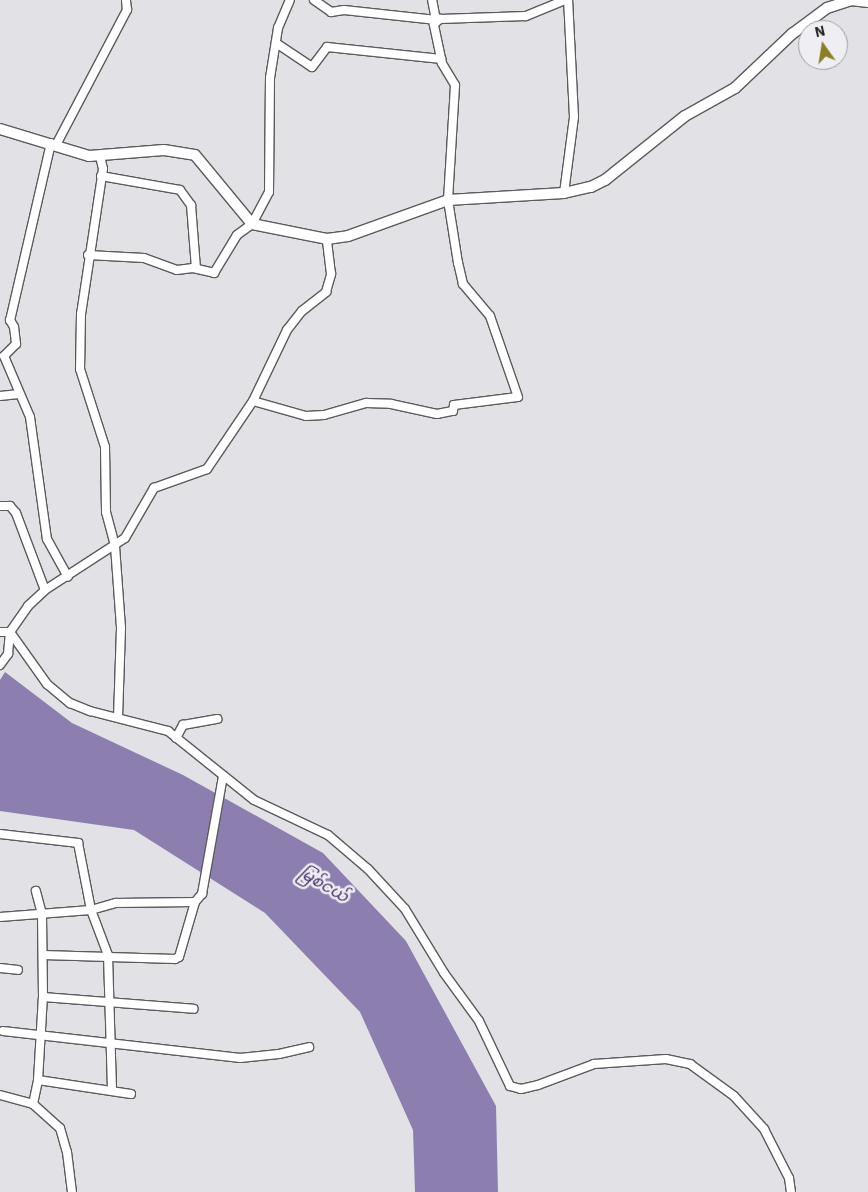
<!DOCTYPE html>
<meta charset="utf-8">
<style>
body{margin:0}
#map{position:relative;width:868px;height:1192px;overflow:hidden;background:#e2e1e5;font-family:"IBM Plex Sans","Noto Sans Myanmar",sans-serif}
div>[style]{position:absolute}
.water>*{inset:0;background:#8c7fb0}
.roads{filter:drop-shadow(1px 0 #5b5a5d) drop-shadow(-1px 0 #5b5a5d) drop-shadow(0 1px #5b5a5d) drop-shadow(0 -1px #5b5a5d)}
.minor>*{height:8px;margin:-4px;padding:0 4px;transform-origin:4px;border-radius:4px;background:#fff}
.tertiary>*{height:10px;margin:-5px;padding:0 5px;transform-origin:5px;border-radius:5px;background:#fff}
span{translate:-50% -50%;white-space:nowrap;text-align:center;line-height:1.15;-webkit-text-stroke:5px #efeef2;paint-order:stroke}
.water-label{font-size:16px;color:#442f6d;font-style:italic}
.north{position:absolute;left:798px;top:20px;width:50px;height:50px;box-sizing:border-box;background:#efeef2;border:1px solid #9f9ea1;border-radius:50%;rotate:347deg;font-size:14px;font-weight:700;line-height:20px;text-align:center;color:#262627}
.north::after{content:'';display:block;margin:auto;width:18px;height:22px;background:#8a7f26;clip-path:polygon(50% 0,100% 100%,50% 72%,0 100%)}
</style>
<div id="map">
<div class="water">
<i style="clip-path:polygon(5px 672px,72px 723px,183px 775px,323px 853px,406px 941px,496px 1106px,498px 1192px,415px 1192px,413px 1130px,360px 1012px,265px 913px,134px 830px,0 811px,0 680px)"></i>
</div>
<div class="roads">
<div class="minor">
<i style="left:314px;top:0;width:21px;rotate:35deg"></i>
<i style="left:331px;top:12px;width:13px;rotate:-9deg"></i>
<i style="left:344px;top:10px;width:93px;rotate:6.2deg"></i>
<i style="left:436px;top:20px;width:20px;rotate:-101deg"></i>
<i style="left:276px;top:43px;width:43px;rotate:33.7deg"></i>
<i style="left:312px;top:67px;width:25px;rotate:-53deg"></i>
<i style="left:327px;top:47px;width:115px;rotate:6deg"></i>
<i style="left:51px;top:143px;width:182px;rotate:103deg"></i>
<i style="left:10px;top:320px;width:8px;rotate:60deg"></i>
<i style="left:14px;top:327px;width:17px;rotate:83deg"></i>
<i style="left:16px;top:344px;width:17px;rotate:135deg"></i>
<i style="left:4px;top:356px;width:66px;rotate:66.9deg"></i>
<i style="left:30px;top:417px;width:123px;rotate:82.1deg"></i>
<i style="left:47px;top:539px;width:43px;rotate:61.1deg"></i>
<i style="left:56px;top:145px;width:153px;rotate:-62.3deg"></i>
<i style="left:127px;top:10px;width:10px;rotate:-96deg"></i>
<i style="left:100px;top:156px;width:13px;rotate:77deg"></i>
<i style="left:103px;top:169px;width:147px;rotate:98.6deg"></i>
<i style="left:81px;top:314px;width:55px;rotate:91deg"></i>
<i style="left:80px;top:369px;width:82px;rotate:72.2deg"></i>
<i style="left:105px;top:447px;width:65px;rotate:89.1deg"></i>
<i style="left:106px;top:512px;width:35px;rotate:75deg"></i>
<i style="left:115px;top:546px;width:82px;rotate:85.8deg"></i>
<i style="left:121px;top:628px;width:89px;rotate:91.9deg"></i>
<i style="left:101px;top:176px;width:80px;rotate:10deg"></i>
<i style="left:180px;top:190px;width:19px;rotate:54deg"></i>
<i style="left:191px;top:205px;width:63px;rotate:85.5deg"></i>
<i style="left:564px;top:193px;width:77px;rotate:-82.5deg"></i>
<i style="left:574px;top:117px;width:117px;rotate:-92.9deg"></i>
<i style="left:88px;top:255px;width:56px;rotate:3.1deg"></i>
<i style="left:144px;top:258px;width:35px;rotate:20deg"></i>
<i style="left:177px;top:270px;width:16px;rotate:-7deg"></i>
<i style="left:193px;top:268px;width:22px;rotate:13deg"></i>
<i style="left:214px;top:273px;width:44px;rotate:-58.8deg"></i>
<i style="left:237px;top:235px;width:19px;rotate:-36deg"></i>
<i style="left:252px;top:224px;width:36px;rotate:-62deg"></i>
<i style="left:269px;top:192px;width:114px;rotate:-89.5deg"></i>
<i style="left:270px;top:78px;width:51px;rotate:-80.9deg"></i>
<i style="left:278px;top:28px;width:30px;rotate:-67deg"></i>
<i style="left:0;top:396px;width:19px;rotate:-6deg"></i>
<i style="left:253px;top:401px;width:55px;rotate:15.8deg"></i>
<i style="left:306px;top:416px;width:18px;rotate:-3deg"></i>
<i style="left:324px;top:415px;width:44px;rotate:-15.9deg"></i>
<i style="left:366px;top:403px;width:25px;rotate:2deg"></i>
<i style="left:391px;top:404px;width:47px;rotate:12.3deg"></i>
<i style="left:437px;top:414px;width:16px;rotate:-11deg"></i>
<i style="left:453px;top:411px;width:6px;rotate:-81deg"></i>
<i style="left:454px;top:405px;width:64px;rotate:-7.1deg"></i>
<i style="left:518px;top:397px;width:86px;rotate:-109.1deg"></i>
<i style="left:490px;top:316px;width:42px;rotate:-130.2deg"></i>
<i style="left:463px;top:284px;width:22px;rotate:-103deg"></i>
<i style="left:458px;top:263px;width:64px;rotate:-99deg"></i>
<i style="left:448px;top:200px;width:115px;rotate:-86.5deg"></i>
<i style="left:455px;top:85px;width:26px;rotate:-121deg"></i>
<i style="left:442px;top:63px;width:40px;rotate:-102deg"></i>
<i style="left:434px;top:24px;width:8px;rotate:-40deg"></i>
<i style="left:440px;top:19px;width:86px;rotate:-2deg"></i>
<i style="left:526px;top:16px;width:42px;rotate:-22.3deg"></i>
<i style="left:0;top:506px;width:10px"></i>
<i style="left:10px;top:506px;width:9px;rotate:49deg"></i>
<i style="left:16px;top:513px;width:82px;rotate:69.4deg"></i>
<i style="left:0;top:632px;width:10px"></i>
<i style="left:10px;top:632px;width:64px;rotate:54.6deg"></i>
<i style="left:47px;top:684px;width:30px;rotate:40deg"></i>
<i style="left:70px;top:703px;width:22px;rotate:22deg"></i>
<i style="left:90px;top:711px;width:81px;rotate:14.4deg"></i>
<i style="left:168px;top:731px;width:110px;rotate:38.7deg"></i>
<i style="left:254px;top:800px;width:82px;rotate:25.3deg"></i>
<i style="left:328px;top:835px;width:52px;rotate:40.4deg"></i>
<i style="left:368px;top:869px;width:54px;rotate:47.2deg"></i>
<i style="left:405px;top:909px;width:75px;rotate:58.6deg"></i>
<i style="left:444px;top:973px;width:59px;rotate:53.9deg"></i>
<i style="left:479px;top:1021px;width:72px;rotate:64.5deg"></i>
<i style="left:510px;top:1086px;width:11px;rotate:15deg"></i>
<i style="left:521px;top:1089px;width:17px;rotate:-13deg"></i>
<i style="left:538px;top:1085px;width:60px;rotate:-20.6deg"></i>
<i style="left:594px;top:1064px;width:72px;rotate:-4deg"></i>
<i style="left:666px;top:1059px;width:25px;rotate:12deg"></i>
<i style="left:690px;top:1064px;width:54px;rotate:36deg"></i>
<i style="left:734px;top:1096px;width:45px;rotate:47.7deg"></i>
<i style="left:764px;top:1129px;width:55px;rotate:63deg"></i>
<i style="left:789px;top:1178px;width:14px;rotate:82deg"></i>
<i style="left:0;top:665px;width:14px;rotate:-54deg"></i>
<i style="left:8px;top:654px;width:22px;rotate:-85deg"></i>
<i style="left:10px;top:632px;width:32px;rotate:-55deg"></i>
<i style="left:28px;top:606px;width:23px;rotate:-43deg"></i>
<i style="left:45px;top:590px;width:95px;rotate:-33deg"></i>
<i style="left:125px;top:538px;width:58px;rotate:-59.9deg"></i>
<i style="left:154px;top:488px;width:56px;rotate:-19.7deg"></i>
<i style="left:207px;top:469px;width:82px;rotate:-55.9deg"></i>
<i style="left:253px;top:401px;width:79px;rotate:-64.4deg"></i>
<i style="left:287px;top:330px;width:24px;rotate:-52deg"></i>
<i style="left:302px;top:311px;width:31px;rotate:-38deg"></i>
<i style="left:326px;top:292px;width:19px;rotate:-74deg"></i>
<i style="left:331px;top:274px;width:35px;rotate:-97deg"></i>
<i style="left:176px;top:738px;width:15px;rotate:-62deg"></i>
<i style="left:183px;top:725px;width:35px;rotate:-10deg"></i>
<i style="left:0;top:834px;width:79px;rotate:6.6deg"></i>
<i style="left:78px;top:843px;width:68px;rotate:79deg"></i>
<i style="left:91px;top:910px;width:48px;rotate:69.3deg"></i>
<i style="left:108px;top:955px;width:136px;rotate:88.3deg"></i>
<i style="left:0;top:917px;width:91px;rotate:-4.4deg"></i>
<i style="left:91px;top:910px;width:26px;rotate:-16deg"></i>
<i style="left:116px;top:903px;width:79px;rotate:-0.7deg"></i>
<i style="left:195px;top:902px;width:11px;rotate:-49deg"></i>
<i style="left:202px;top:894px;width:120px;rotate:-79.9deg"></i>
<i style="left:43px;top:955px;width:132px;rotate:1.7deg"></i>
<i style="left:175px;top:959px;width:4px;rotate:-27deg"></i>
<i style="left:179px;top:957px;width:57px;rotate:-73.8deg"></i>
<i style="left:0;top:968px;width:18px;rotate:6deg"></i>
<i style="left:43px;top:997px;width:151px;rotate:4.5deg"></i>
<i style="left:3px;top:1031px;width:239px;rotate:6.5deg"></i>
<i style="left:240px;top:1058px;width:39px;rotate:-6deg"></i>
<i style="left:279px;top:1054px;width:31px;rotate:-13deg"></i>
<i style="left:38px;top:1080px;width:94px;rotate:8.6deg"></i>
<i style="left:0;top:1095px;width:34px;rotate:15deg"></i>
<i style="left:33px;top:1104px;width:36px;rotate:42deg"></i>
<i style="left:60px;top:1128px;width:25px;rotate:74deg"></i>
<i style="left:67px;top:1152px;width:40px;rotate:82.9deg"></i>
<i style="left:33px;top:1104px;width:25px;rotate:-78deg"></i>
<i style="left:38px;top:1080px;width:83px;rotate:-86.6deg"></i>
<i style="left:43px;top:997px;width:83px;rotate:-90.7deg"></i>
<i style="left:42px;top:914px;width:24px;rotate:-105deg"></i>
</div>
<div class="tertiary">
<i style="left:0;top:129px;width:93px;rotate:16.9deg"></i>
<i style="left:89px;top:156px;width:75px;rotate:-4.6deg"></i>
<i style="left:164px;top:150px;width:31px;rotate:9deg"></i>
<i style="left:195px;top:155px;width:89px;rotate:50.4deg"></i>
<i style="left:252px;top:224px;width:76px;rotate:11.3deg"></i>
<i style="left:327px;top:239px;width:21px;rotate:-8deg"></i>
<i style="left:348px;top:236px;width:106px;rotate:-19.8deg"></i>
<i style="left:448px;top:200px;width:116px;rotate:-3.5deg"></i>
<i style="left:564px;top:193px;width:28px;rotate:-13deg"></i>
<i style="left:591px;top:187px;width:16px;rotate:-27deg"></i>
<i style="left:605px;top:180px;width:102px;rotate:-38.7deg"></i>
<i style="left:685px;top:116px;width:57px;rotate:-29.2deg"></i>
<i style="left:735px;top:88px;width:79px;rotate:-43.5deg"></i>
<i style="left:792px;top:34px;width:44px;rotate:-36.6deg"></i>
<i style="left:827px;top:8px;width:25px;rotate:-18deg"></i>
<i style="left:851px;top:0;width:17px;rotate:7deg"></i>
</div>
</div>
<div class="water-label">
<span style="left:324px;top:884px;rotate:30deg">မြစ်ငယ်</span>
</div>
<div class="north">N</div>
</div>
